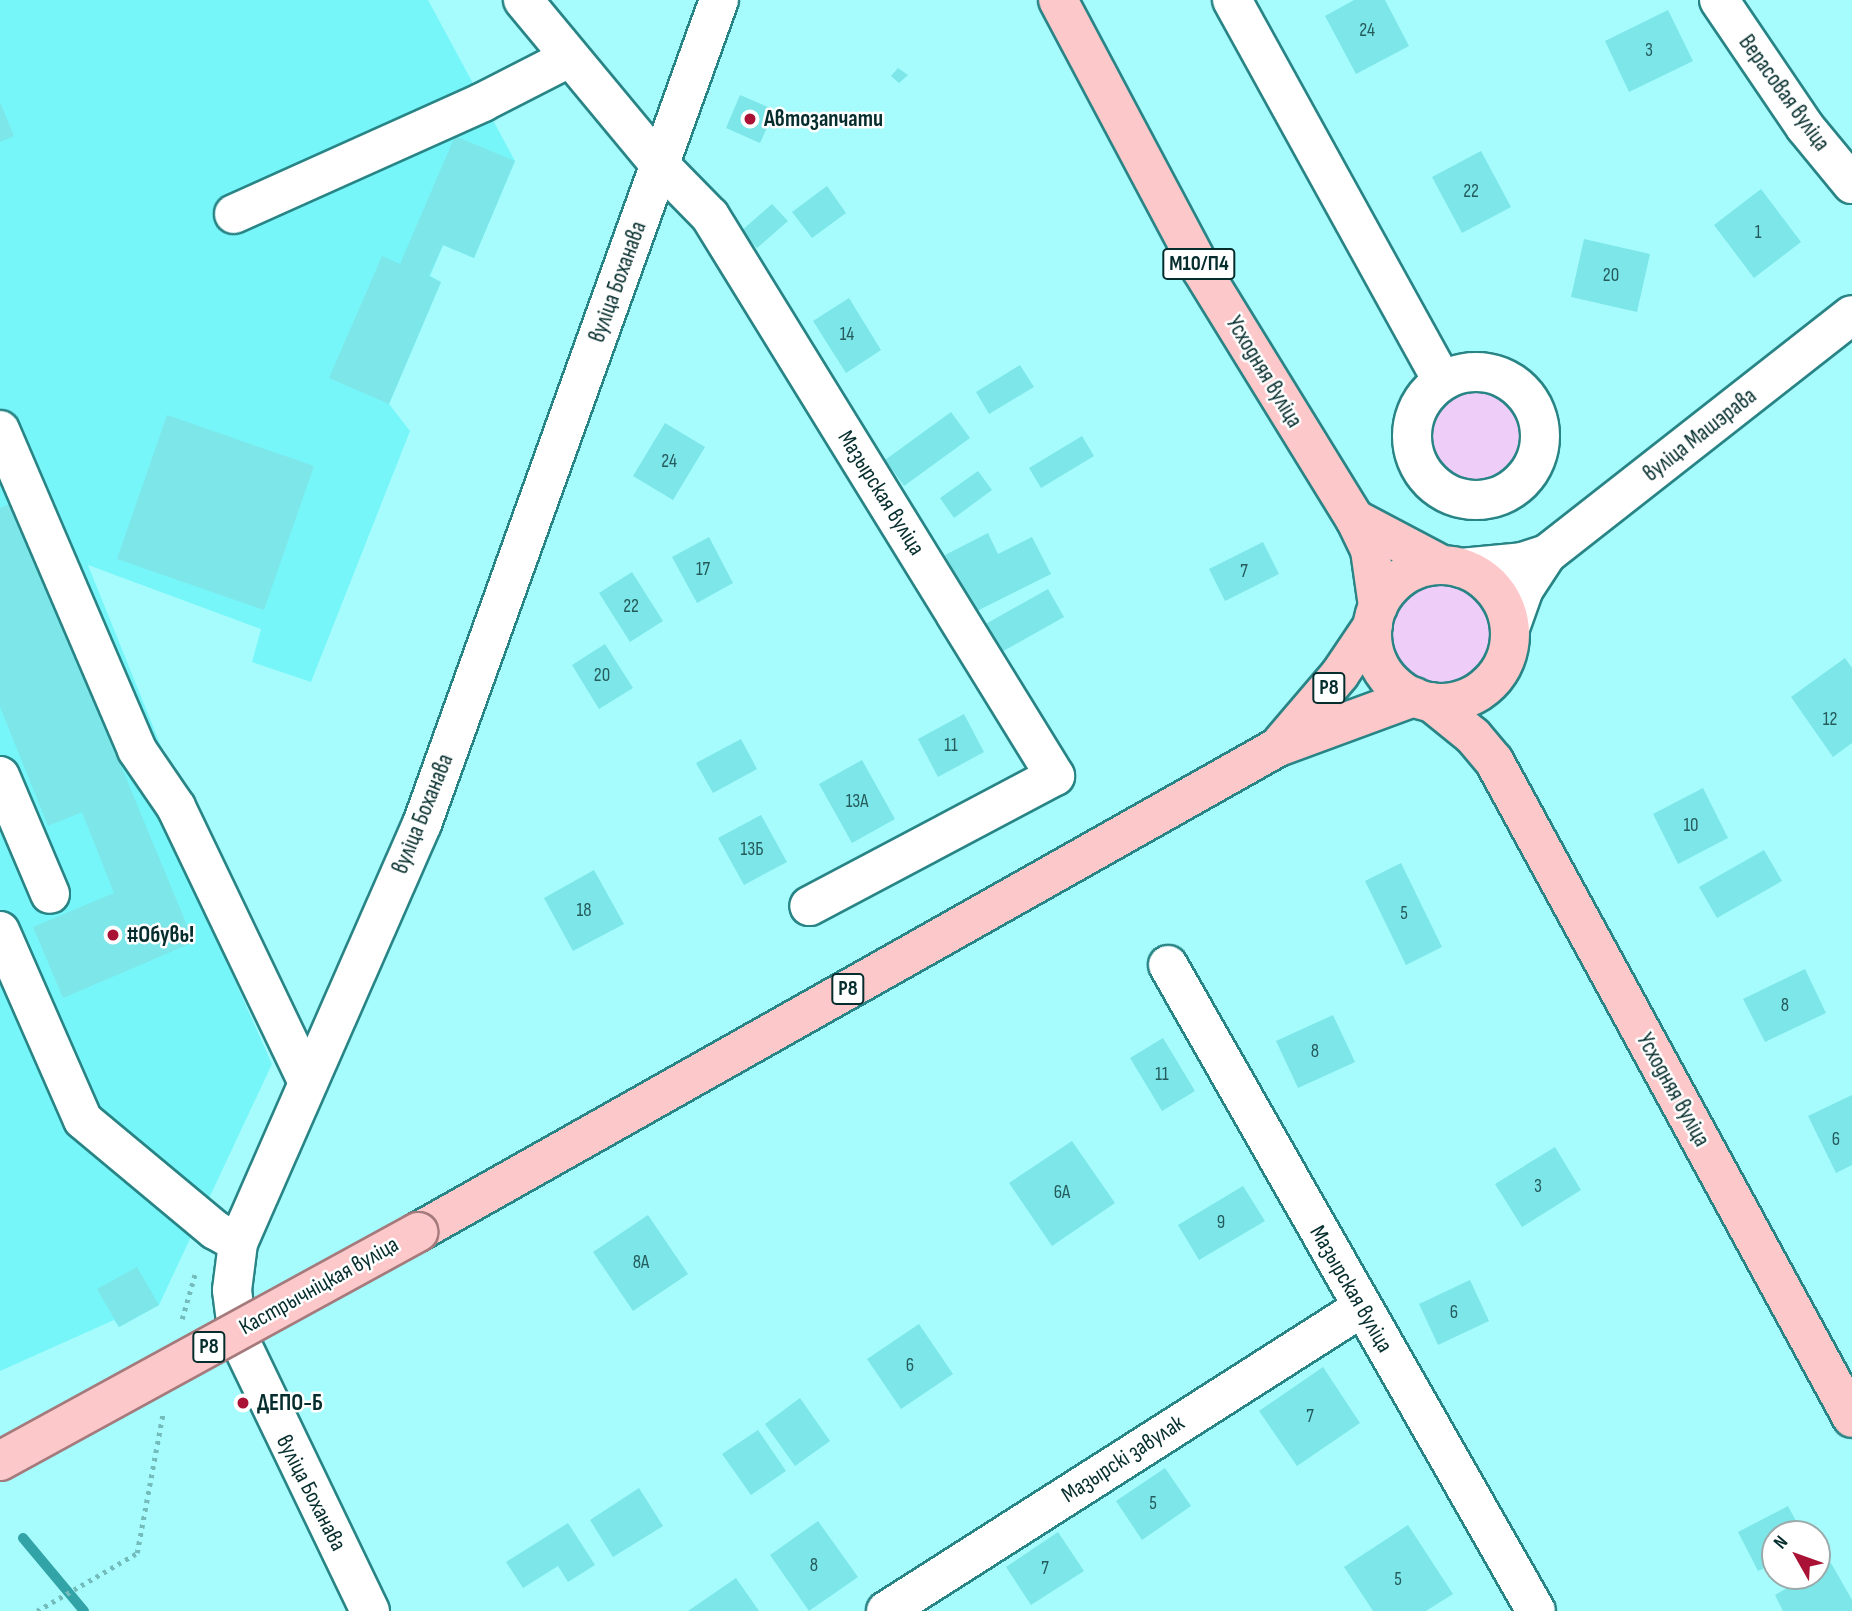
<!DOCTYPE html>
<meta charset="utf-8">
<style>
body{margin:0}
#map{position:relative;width:1852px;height:1611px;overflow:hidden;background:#a6fcfd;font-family:"Sofia Sans Condensed",sans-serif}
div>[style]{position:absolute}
.built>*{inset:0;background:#77f6f9}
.green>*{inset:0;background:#eecdf9}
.round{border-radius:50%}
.stream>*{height:10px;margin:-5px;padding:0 5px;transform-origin:5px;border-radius:5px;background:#32a3a6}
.building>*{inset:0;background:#7de6e9}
.path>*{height:4.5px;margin-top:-2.25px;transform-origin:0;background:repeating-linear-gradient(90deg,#74bcbc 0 3.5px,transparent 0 8.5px)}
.roads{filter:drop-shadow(2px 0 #298486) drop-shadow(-2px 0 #298486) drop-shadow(0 2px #298486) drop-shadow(0 -2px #298486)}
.minor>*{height:38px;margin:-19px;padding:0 19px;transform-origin:19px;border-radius:19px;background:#fff}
.minor>.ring{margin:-19px;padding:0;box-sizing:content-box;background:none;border:38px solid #fff;border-radius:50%}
.major>*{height:38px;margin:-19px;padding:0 19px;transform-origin:19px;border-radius:19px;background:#fdc8ca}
.major>.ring{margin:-19px;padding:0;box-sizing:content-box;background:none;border:38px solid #fdc8ca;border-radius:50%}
.bridges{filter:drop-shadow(2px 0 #a57a7c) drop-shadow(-2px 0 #a57a7c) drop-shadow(0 2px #a57a7c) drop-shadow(0 -2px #a57a7c)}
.major-bridge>*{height:38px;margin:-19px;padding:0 19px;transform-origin:19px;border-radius:19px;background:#fdc8ca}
.dots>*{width:19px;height:19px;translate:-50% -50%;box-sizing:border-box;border:4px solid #fff;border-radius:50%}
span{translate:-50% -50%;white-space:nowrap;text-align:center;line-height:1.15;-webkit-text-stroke:5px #fff;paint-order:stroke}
.number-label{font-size:19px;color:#245b5c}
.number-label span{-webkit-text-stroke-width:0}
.shield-label span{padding:2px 5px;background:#fff;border:2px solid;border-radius:5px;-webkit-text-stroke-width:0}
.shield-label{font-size:21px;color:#062d2d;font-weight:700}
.street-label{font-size:23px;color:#062d2d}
.poi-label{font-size:23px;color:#062d2d;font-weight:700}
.left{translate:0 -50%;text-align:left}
.north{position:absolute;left:1761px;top:1520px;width:70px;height:70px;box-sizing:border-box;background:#fff;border:2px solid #9babab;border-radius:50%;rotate:310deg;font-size:19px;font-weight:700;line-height:28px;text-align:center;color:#062d2d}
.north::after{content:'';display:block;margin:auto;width:24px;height:32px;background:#a91234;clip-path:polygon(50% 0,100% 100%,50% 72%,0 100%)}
</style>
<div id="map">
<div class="built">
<i style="clip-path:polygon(0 0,428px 0,515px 161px,474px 258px,443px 245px,430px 276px,441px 282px,389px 404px,410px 431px,311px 682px,252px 662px,261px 629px,88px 565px,177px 786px,151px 792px,272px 1064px,159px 1305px,119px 1327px,114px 1320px,0 1371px)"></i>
</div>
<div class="green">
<i class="round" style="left:1428px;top:392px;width:98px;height:98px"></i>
<i class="round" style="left:1388px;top:583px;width:104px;height:104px"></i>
</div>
<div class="stream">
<i style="left:23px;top:1538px;width:95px;rotate:50.1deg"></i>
</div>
<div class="building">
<i style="clip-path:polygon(1354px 0,1385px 0,1409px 46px,1356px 74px,1325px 16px)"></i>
<i style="clip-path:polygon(1668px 10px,1693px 61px,1629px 92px,1605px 41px)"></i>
<i style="clip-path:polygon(898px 68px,908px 75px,899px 83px,891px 76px)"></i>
<i style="clip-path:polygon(740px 95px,775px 110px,760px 143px,726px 128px)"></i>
<i style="clip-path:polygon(0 102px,14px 136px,0 142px)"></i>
<i style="clip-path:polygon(455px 136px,515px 161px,474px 258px,443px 245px,429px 276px,441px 282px,389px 404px,329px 378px,382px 256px,400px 264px)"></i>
<i style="clip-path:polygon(1481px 151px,1511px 207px,1462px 233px,1432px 177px)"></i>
<i style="clip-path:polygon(827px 186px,846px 213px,812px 238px,792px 212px)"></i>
<i style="clip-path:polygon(1761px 189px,1801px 242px,1754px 278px,1714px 225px)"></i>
<i style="clip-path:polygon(772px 204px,788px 221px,757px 248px,741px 231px)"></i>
<i style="clip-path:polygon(1584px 239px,1650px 254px,1637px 312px,1571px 297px)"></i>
<i style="clip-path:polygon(849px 298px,881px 350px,846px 373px,813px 321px)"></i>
<i style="clip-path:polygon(1020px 365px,1034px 387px,989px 414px,976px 392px)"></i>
<i style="clip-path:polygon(951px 412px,970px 438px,904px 486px,885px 460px)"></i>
<i style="clip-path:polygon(167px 415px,314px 466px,264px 610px,117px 559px)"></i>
<i style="clip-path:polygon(665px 423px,705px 447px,673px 500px,633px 476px)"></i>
<i style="clip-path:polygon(1082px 436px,1094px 456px,1041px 488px,1029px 468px)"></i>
<i style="clip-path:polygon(978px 471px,992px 490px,954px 518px,940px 498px)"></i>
<i style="clip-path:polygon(12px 503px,194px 942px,63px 998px,33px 927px,114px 893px,82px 812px,48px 826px,0 707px,0 508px)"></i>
<i style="clip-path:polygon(988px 533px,998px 554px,1032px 537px,1051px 574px,973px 613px,945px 555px)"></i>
<i style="clip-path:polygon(709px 537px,733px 583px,697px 603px,672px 557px)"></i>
<i style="clip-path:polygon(1263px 542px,1279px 574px,1225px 601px,1209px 569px)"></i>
<i style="clip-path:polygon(632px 572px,663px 621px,630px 642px,599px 593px)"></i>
<i style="clip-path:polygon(1048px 589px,1064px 617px,998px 654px,982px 626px)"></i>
<i style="clip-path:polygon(605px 644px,633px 688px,599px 709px,572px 665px)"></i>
<i style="clip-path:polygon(1845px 658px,1852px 668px,1852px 743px,1833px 757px,1791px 697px)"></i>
<i style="clip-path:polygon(964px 714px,984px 752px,938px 777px,918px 739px)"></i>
<i style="clip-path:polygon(741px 739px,757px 769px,713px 793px,696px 763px)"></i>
<i style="clip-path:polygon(862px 760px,895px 819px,852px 843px,819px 784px)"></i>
<i style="clip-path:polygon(1703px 788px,1728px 838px,1678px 864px,1653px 814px)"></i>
<i style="clip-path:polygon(761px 815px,787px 862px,744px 885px,718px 838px)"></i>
<i style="clip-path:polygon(1764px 850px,1782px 881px,1717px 918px,1699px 887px)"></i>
<i style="clip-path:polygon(1401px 863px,1442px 947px,1406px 965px,1365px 881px)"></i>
<i style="clip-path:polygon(594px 870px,624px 924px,573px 951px,544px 898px)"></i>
<i style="clip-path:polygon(1805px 969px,1826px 1013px,1765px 1042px,1743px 999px)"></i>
<i style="clip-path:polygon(1333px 1015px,1355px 1062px,1298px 1088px,1276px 1041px)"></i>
<i style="clip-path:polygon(1163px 1038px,1195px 1091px,1162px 1111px,1130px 1058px)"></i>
<i style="clip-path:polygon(1852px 1095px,1852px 1165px,1836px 1173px,1808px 1116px)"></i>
<i style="clip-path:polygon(1072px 1141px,1115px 1203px,1052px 1246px,1009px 1183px)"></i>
<i style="clip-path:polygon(1555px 1147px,1581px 1190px,1522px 1227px,1495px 1184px)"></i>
<i style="clip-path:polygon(1243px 1186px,1265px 1221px,1199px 1260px,1178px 1225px)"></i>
<i style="clip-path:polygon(648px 1215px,688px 1274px,633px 1311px,593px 1252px)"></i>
<i style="clip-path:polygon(137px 1267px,159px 1305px,119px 1327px,97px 1289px)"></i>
<i style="clip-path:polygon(1470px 1280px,1489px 1321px,1438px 1345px,1419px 1304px)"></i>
<i style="clip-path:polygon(919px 1324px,953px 1374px,901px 1409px,867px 1359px)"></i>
<i style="clip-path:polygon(1323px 1367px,1360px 1423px,1297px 1466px,1259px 1411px)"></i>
<i style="clip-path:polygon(800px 1398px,830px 1441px,795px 1466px,765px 1424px)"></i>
<i style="clip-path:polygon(758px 1430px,786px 1471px,751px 1495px,722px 1454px)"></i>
<i style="clip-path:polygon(1165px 1468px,1191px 1506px,1142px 1540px,1116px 1501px)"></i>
<i style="clip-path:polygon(639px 1488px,663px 1526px,613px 1557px,590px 1520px)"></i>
<i style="clip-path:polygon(1788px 1506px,1803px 1534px,1775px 1534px,1775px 1563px,1758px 1571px,1738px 1532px)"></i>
<i style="clip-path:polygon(818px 1521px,858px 1577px,809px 1611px,770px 1555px)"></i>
<i style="clip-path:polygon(568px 1523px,595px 1565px,568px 1582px,558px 1566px,523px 1588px,506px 1562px)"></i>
<i style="clip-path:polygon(1408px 1525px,1453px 1594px,1426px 1611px,1373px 1611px,1344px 1567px)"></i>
<i style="clip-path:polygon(1058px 1532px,1084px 1571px,1031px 1605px,1006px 1567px)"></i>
<i style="clip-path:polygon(1831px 1563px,1852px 1600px,1852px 1611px,1783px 1611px,1775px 1595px,1808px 1576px,1817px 1576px,1817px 1571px)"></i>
<i style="clip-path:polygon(736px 1578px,759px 1611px,688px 1611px)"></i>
</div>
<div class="path">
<i style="left:182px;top:1319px;width:47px;rotate:-73.9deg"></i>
<i style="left:37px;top:1611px;width:116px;rotate:-30.1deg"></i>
<i style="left:137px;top:1553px;width:142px;rotate:-79.5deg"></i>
</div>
<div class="roads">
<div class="minor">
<i style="left:523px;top:0;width:214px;rotate:50.3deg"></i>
<i style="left:660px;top:165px;width:71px;rotate:45.6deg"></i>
<i style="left:710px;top:216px;width:658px;rotate:58.36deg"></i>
<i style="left:1055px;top:776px;width:278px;rotate:152.1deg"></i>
<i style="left:1232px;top:0;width:434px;rotate:61.1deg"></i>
<i style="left:1719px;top:0;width:153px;rotate:55.9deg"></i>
<i style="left:1805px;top:127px;width:74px;rotate:50.5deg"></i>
<i style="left:234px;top:214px;width:273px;rotate:-24.2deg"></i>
<i style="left:483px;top:102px;width:97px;rotate:-27.1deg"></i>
<i class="ring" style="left:1412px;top:372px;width:90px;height:90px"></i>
<i style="left:0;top:430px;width:348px;rotate:66.8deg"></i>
<i style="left:137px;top:750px;width:69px;rotate:55.6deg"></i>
<i style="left:176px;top:807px;width:305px;rotate:64.4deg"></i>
<i style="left:1461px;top:568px;width:61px;rotate:-5.6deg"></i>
<i style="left:1522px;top:562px;width:26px;rotate:-18deg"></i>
<i style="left:1547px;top:554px;width:387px;rotate:-38.1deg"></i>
<i style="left:1510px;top:628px;width:41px;rotate:-70.3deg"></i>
<i style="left:1524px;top:589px;width:42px;rotate:-56.7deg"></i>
<i style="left:0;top:776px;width:128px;rotate:67deg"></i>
<i style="left:0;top:931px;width:206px;rotate:66.3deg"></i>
<i style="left:83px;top:1120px;width:172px;rotate:39.8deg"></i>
<i style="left:215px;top:1230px;width:26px;rotate:29deg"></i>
<i style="left:1168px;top:965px;width:743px;rotate:60.33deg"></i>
<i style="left:370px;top:1611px;width:304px;rotate:-115.7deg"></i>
<i style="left:238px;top:1337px;width:47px;rotate:-97.3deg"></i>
<i style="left:232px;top:1290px;width:47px;rotate:-82.7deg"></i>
<i style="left:238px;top:1243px;width:458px;rotate:-66.3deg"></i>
<i style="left:422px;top:824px;width:876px;rotate:-70.18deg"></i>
<i style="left:886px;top:1611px;width:563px;rotate:-32.53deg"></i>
</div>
<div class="major">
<i style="left:1058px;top:0;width:305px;rotate:62deg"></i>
<i style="left:1201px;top:269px;width:294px;rotate:58.4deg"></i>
<i style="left:1355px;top:519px;width:34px;rotate:64deg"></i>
<i style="left:1370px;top:550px;width:57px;rotate:81.9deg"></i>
<i style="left:1355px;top:519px;width:98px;rotate:27.9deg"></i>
<i class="ring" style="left:1372px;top:565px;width:100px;height:100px"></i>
<i style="left:1431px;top:702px;width:54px;rotate:39deg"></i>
<i style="left:1473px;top:736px;width:33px;rotate:50deg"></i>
<i style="left:1494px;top:761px;width:748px;rotate:61.41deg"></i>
<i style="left:1282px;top:742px;width:89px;rotate:-49.5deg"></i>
<i style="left:1340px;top:674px;width:59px;rotate:-56deg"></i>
<i style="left:418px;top:1232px;width:987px;rotate:-29.42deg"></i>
<i style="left:1278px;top:747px;width:145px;rotate:-20.2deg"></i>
</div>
</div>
<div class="bridges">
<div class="major-bridge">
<i style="left:0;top:1461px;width:477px;rotate:-28.7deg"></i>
</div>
</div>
<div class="dots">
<i style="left:750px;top:119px;background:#a91234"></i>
<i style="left:113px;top:935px;background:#a91234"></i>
<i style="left:243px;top:1403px;background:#a91234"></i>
</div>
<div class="number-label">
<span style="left:1367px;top:31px">24</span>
<span style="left:1649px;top:51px">3</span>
<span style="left:1471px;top:192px">22</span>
<span style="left:1758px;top:233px">1</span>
<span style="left:1611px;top:276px">20</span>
<span style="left:847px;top:335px">14</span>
<span style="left:669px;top:462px">24</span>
<span style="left:703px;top:570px">17</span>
<span style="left:1244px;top:572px">7</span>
<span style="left:631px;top:607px">22</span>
<span style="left:602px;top:676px">20</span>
<span style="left:1830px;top:720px">12</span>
<span style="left:951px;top:746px">11</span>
<span style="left:857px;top:802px">13А</span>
<span style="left:1691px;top:826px">10</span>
<span style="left:752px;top:850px">13Б</span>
<span style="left:584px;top:911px">18</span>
<span style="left:1404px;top:914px">5</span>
<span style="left:1785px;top:1006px">8</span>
<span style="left:1315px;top:1052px">8</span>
<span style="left:1162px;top:1075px">11</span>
<span style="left:1836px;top:1140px">6</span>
<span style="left:1538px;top:1187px">3</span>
<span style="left:1062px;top:1193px">6А</span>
<span style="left:1221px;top:1223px">9</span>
<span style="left:641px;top:1263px">8А</span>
<span style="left:1454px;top:1313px">6</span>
<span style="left:910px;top:1366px">6</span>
<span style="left:1310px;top:1417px">7</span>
<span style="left:1153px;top:1504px">5</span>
<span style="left:814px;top:1566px">8</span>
<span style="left:1045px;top:1569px">7</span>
<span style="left:1398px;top:1580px">5</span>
</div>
<div class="shield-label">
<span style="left:1199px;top:264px">М10/П4</span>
<span style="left:1329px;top:688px">Р8</span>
<span style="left:848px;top:989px">Р8</span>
<span style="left:209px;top:1347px">Р8</span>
</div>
<div class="street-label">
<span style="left:1784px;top:93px;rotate:54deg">Верасовая вуліца</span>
<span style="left:618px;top:282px;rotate:-70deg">вуліца Боханава</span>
<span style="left:1264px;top:372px;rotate:59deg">Усходняя вуліца</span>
<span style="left:1700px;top:435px;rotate:-38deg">вуліца Машэрава</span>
<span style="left:881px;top:493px;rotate:58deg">Мазырская вуліца</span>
<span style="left:423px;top:814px;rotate:-68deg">вуліца Боханава</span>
<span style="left:1673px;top:1090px;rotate:61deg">Усходняя вуліца</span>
<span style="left:319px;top:1286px;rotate:-29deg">Кастрычніцкая вуліца</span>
<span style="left:1351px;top:1289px;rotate:60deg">Мазырская вуліца</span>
<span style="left:1123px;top:1459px;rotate:-33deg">Мазырскі завулак</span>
<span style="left:311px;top:1493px;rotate:63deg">вуліца Боханава</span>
</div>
<div class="poi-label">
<span class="left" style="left:764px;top:119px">Автозапчати</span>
<span class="left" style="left:127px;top:935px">#Обувь!</span>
<span class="left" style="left:257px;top:1403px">ДЕПО-Б</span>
</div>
<div class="north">N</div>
</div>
